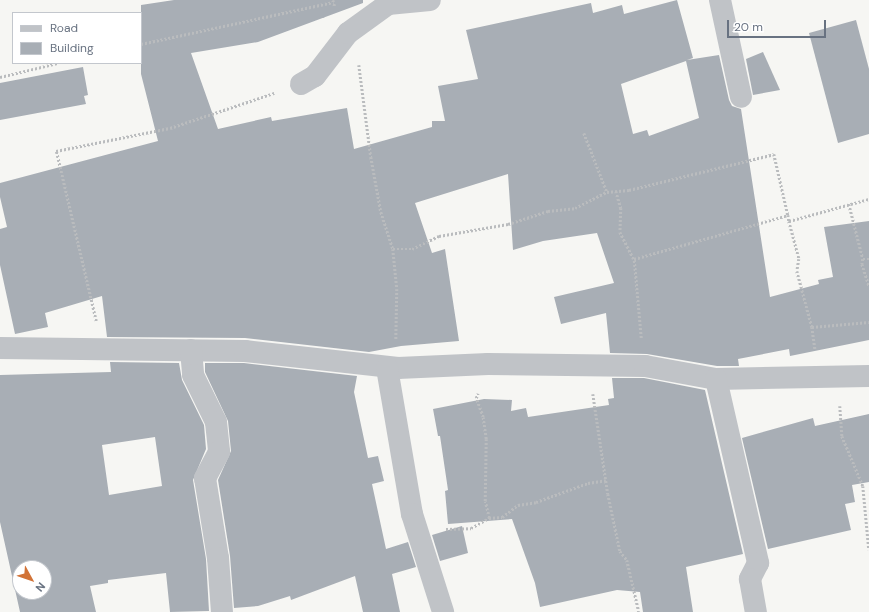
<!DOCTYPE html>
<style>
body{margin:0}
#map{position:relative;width:869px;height:612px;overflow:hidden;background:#f6f6f3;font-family:"DM Sans",sans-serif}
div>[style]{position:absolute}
.building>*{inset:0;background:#a8aeb5}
.path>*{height:2.5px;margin-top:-1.25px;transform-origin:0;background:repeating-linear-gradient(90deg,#babcbe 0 2px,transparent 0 4px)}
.minor>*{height:22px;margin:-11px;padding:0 11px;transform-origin:11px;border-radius:11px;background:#c0c3c7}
span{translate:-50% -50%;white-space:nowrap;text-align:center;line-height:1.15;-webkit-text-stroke:4px #fff;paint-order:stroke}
.legend{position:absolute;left:12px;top:12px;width:130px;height:52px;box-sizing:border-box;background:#fff;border:1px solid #c3c7cd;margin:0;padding:5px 7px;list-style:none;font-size:12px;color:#687281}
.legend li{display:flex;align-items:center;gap:8px;height:20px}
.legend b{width:20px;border:1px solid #c3c7cd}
.north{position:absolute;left:12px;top:560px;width:40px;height:40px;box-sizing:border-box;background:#fff;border:1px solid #c3c7cd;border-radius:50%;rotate:130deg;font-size:11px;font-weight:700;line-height:16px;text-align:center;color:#687281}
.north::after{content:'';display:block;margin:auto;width:14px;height:18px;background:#d27337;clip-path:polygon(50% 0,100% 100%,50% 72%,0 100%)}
.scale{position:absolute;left:727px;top:20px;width:99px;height:18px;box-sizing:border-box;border:2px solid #687281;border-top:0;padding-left:5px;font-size:12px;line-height:14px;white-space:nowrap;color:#687281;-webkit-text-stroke:3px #fff;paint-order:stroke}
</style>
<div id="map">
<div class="building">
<i style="clip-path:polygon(evenodd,174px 0,363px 0,363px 3px,258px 42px,191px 53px,218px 129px,271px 117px,272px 121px,347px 108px,354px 149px,432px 127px,432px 121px,445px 121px,438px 86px,478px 79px,466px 30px,591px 3px,593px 13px,622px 5px,624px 14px,677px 0,693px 58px,687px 60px,719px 55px,729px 100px,732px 106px,741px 109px,770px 297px,819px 284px,818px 280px,833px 277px,824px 227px,869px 221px,869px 340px,790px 356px,789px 349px,738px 359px,739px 366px,717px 366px,647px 354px,610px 353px,606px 313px,561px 324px,554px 297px,614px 283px,597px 233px,543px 241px,513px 250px,508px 174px,415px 203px,432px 253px,445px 249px,459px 341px,401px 346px,369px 352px,245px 338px,107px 337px,102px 296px,45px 313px,48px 327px,15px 334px,0 265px,0 229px,7px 227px,0 197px,0 183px,158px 141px,141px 74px,141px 5px,174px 0,686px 61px,699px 118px,649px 136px,647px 130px,633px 134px,621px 84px,686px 61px)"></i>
<i style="clip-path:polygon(856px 20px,869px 69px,869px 134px,838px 143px,809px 33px)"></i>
<i style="clip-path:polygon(763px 52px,780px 90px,753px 95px,746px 59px)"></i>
<i style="clip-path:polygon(83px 67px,88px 95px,84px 96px,86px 104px,0 120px,0 83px)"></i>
<i style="clip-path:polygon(evenodd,110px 362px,179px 363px,182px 380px,204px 425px,206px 449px,193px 480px,206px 559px,209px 611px,170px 612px,166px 573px,108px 580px,108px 583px,90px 586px,96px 612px,20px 612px,0 522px,0 375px,111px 372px,110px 362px,155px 437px,162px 486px,109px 495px,102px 445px,155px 437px,110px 362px,20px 568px,44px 568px,44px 592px,20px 592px,20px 568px)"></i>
<i style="clip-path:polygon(205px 363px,244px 363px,357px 376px,354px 392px,368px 458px,378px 456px,384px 481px,372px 484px,386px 549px,408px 542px,416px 567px,392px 574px,400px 612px,363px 612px,355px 576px,291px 600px,290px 596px,258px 606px,234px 608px,230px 556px,218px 480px,231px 451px,228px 421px,205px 372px)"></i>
<i style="clip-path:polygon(612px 378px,644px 378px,705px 390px,743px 554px,686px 567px,693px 612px,643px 612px,640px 592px,617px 590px,540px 607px,535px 583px,512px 519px,448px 524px,445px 491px,448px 490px,440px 436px,438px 436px,433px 409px,484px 399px,512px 400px,511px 411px,526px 408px,528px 417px,609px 405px,608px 399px,614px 398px)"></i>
<i style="clip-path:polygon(869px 414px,869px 482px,852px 485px,855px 502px,845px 504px,851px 530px,768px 549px,742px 438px,813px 418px,815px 426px)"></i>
<i style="clip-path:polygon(462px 526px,468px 553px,440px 561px,432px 535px)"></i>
</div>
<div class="path">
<i style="left:333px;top:0;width:7px;rotate:74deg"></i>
<i style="left:141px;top:44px;width:197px;rotate:-12.3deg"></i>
<i style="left:359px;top:65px;width:93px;rotate:82.6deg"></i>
<i style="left:371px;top:157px;width:56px;rotate:79.7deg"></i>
<i style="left:381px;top:212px;width:39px;rotate:72deg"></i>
<i style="left:393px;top:249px;width:40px;rotate:84.3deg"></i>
<i style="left:397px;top:289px;width:51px;rotate:91.1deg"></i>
<i style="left:0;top:77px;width:60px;rotate:-13.6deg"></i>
<i style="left:584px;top:133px;width:63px;rotate:68.7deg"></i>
<i style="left:616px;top:191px;width:18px;rotate:74deg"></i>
<i style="left:621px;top:208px;width:24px;rotate:92deg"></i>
<i style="left:620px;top:232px;width:30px;rotate:63deg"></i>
<i style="left:849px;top:204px;width:57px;rotate:75.7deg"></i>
<i style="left:863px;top:259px;width:6px"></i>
<i style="left:789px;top:221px;width:39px;rotate:75deg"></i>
<i style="left:799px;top:259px;width:12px;rotate:99deg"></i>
<i style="left:797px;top:271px;width:58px;rotate:75deg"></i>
<i style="left:812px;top:327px;width:22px;rotate:82deg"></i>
<i style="left:393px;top:249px;width:19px"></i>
<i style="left:412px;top:249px;width:30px;rotate:-26deg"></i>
<i style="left:439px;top:236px;width:70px;rotate:-9.9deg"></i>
<i style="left:508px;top:224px;width:42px;rotate:-18deg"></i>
<i style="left:548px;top:211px;width:27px;rotate:-6deg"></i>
<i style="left:575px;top:208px;width:36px;rotate:-27deg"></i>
<i style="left:607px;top:192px;width:22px;rotate:-5deg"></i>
<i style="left:629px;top:190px;width:149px;rotate:-13.9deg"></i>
<i style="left:774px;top:154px;width:63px;rotate:77.1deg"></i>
<i style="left:863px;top:259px;width:5px;rotate:101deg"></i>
<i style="left:862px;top:264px;width:23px;rotate:72deg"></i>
<i style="left:96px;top:321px;width:175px;rotate:-103.2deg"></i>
<i style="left:56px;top:151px;width:116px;rotate:-11.4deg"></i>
<i style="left:170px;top:128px;width:110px;rotate:-18.6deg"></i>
<i style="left:812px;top:327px;width:57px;rotate:-5deg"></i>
<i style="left:641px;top:338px;width:79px;rotate:-95.1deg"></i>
<i style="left:634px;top:259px;width:160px;rotate:-15.9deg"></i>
<i style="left:788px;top:215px;width:6px;rotate:81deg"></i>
<i style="left:789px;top:221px;width:83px;rotate:-15.4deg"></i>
<i style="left:593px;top:394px;width:101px;rotate:81.5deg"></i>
<i style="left:608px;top:494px;width:58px;rotate:78.1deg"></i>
<i style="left:620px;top:551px;width:11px;rotate:52deg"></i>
<i style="left:627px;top:560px;width:53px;rotate:77deg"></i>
<i style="left:840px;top:406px;width:30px;rotate:86deg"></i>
<i style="left:842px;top:436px;width:54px;rotate:67.2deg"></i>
<i style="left:863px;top:486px;width:64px;rotate:84.6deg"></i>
<i style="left:489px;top:518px;width:13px;rotate:-4deg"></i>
<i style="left:502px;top:517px;width:20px;rotate:-37deg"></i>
<i style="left:518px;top:505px;width:18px;rotate:-9deg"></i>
<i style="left:536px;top:502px;width:55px;rotate:-20.1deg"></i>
<i style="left:588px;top:483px;width:18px;rotate:-9deg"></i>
<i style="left:446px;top:529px;width:25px;rotate:-2deg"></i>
<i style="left:471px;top:528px;width:21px;rotate:-29deg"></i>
<i style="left:489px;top:518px;width:17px;rotate:-103deg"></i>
<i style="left:485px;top:501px;width:62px;rotate:-89.1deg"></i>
<i style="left:486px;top:439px;width:22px;rotate:-98deg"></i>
<i style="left:483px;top:417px;width:20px;rotate:-110deg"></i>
<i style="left:476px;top:398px;width:5px;rotate:-68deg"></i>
</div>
<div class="minor">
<i style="left:720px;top:0;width:99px;rotate:77.8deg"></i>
<i style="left:301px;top:84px;width:16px;rotate:-30deg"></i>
<i style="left:315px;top:76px;width:54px;rotate:-52.5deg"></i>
<i style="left:348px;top:33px;width:49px;rotate:-35.9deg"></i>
<i style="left:388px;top:4px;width:42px;rotate:-5.4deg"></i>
<i style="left:0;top:348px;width:245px;rotate:0.7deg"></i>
<i style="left:245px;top:351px;width:154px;rotate:6.3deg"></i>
<i style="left:398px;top:368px;width:90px;rotate:-2.5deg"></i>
<i style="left:488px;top:364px;width:157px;rotate:0.7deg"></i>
<i style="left:645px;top:366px;width:72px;rotate:10.4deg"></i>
<i style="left:716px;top:379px;width:153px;rotate:-1.1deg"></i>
<i style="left:191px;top:350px;width:25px;rotate:85deg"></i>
<i style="left:193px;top:375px;width:52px;rotate:63.9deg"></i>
<i style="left:216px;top:422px;width:30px;rotate:84deg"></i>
<i style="left:219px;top:452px;width:30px;rotate:118deg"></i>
<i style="left:205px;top:478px;width:81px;rotate:80.8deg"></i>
<i style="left:218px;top:558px;width:54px;rotate:85.8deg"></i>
<i style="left:387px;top:368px;width:148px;rotate:80.3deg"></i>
<i style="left:412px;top:514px;width:103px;rotate:72.4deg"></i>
<i style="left:716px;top:379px;width:189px;rotate:77.1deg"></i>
<i style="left:758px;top:563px;width:18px;rotate:117deg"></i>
<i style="left:750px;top:579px;width:34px;rotate:80deg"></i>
</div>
<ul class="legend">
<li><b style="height:5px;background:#c0c3c7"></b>Road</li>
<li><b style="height:11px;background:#a8aeb5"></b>Building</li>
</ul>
<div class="north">N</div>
<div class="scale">20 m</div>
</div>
